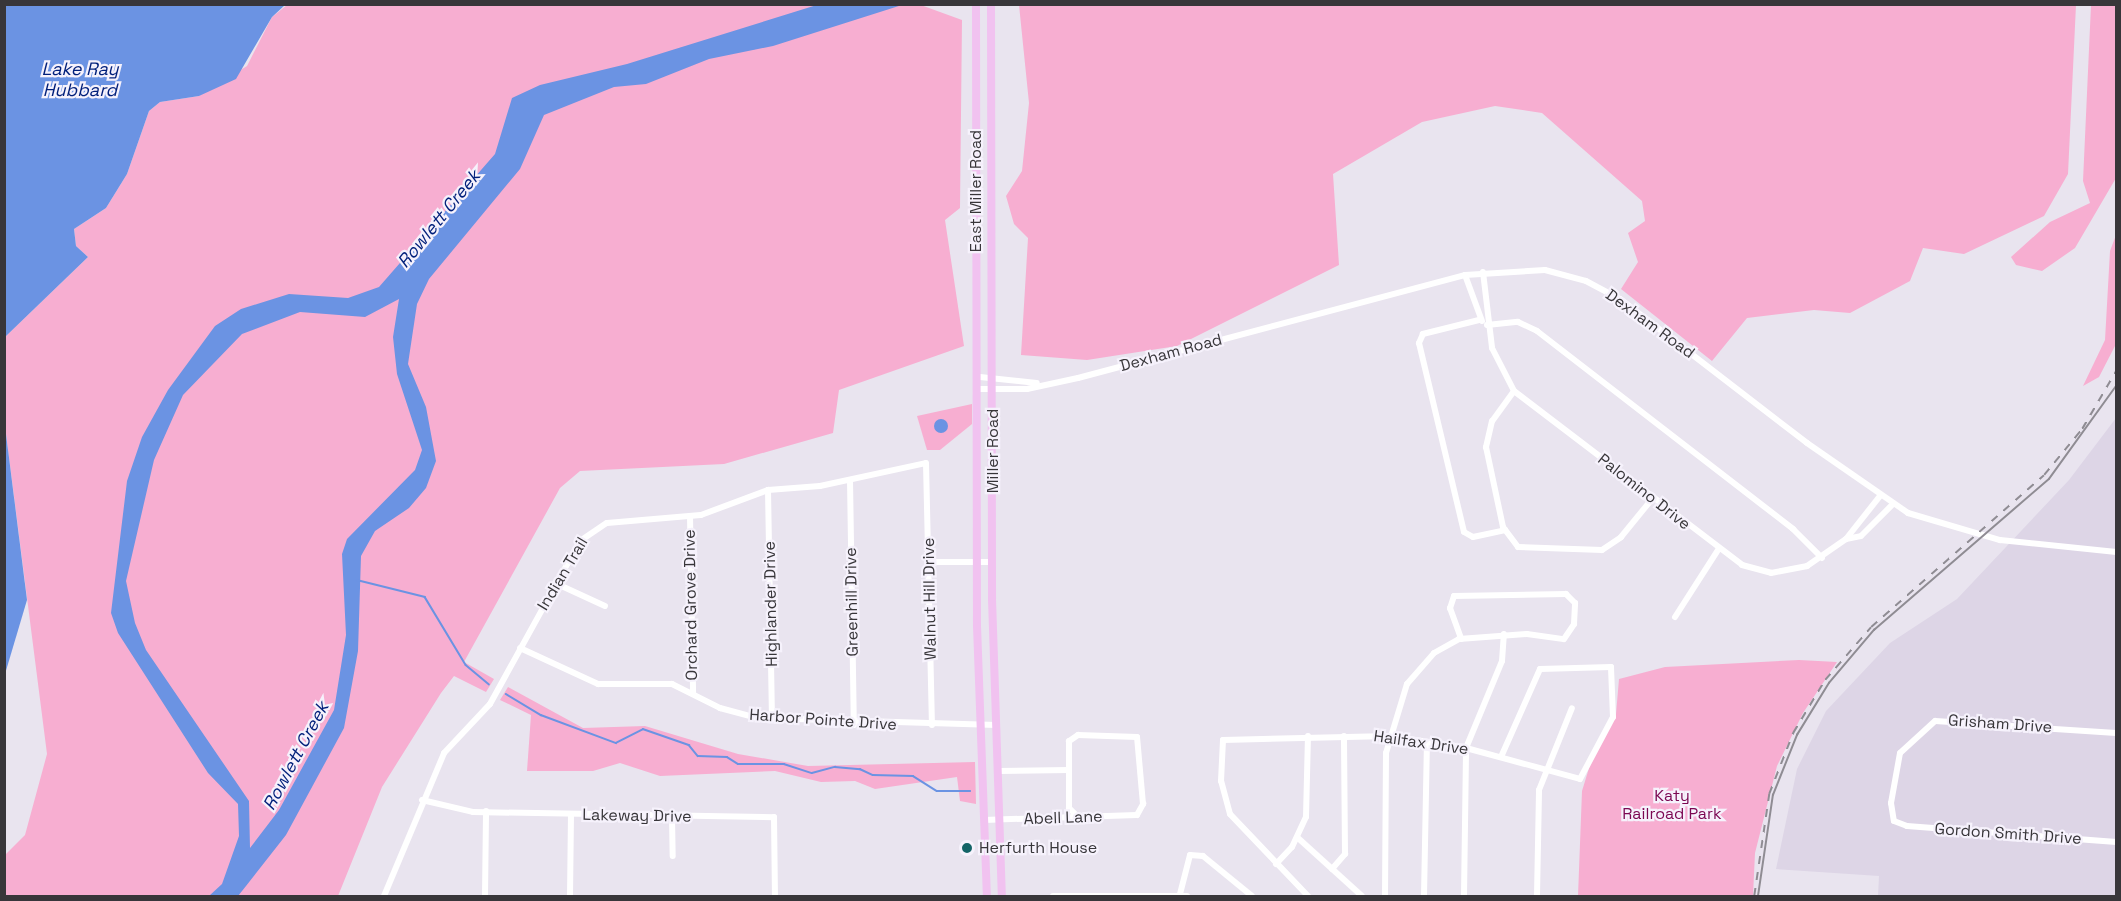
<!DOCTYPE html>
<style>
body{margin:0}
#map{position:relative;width:2121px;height:901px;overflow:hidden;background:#e9e4ef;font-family:"Space Grotesk",sans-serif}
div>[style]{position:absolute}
.built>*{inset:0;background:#ddd5e6}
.green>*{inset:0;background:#f7aed1}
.water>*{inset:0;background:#6b93e3}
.round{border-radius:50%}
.stream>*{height:1.5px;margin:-0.75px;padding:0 0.75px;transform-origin:0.75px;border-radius:0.75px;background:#6b93e3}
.minor>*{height:6px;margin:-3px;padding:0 3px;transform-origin:3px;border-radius:3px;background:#fff}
.major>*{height:8px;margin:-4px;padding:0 4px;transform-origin:4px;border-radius:4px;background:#f1c2f0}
.tram>*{height:1.5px;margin:-0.75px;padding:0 0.75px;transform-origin:0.75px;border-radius:0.75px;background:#8f8c93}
.rail>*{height:1.5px;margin-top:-0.75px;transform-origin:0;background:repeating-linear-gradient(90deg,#8f8c93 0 8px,transparent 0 16px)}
.dots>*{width:16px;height:16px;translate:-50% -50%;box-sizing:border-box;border:3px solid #f6f2fc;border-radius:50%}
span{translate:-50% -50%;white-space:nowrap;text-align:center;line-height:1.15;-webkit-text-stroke:4.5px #f6f2fc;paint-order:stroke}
.street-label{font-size:16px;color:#38363a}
.park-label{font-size:16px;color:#7b0752}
.poi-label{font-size:16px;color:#38363a}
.left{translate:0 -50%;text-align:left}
.water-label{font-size:18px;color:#001f7a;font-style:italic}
.frame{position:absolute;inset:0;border:6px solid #38363a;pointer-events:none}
</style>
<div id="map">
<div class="built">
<i style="clip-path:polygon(2116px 418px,2116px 896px,1878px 896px,1879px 876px,1776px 869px,1797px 769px,1826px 711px,1890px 643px,1957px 599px,2069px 480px)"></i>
</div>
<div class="green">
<i style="clip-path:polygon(918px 4px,962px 20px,960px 208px,945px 220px,964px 346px,839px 390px,833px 433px,724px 464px,580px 471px,560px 488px,464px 662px,494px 679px,486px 692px,454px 676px,441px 693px,382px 787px,338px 896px,5px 896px,5px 855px,25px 835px,47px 754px,5px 426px,5px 337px,88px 257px,76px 246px,74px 229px,106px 208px,127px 174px,149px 111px,160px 102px,199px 96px,247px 66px,272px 17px,287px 5px)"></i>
<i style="clip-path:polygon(1019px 5px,2076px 5px,2068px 174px,2044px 216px,1964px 254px,1923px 248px,1910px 281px,1850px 313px,1814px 310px,1747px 318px,1712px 361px,1621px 289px,1638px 262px,1628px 233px,1645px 221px,1642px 201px,1542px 113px,1495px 106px,1422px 122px,1333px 174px,1339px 265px,1177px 346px,1087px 360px,1021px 355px,1028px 238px,1014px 224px,1006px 196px,1022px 171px,1029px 103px)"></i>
<i style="clip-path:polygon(2091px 5px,2116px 5px,2116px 178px,2075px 248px,2042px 271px,2016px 265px,2011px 257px,2050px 222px,2090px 203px,2083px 181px)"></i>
<i style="clip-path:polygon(2116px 235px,2116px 344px,2099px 377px,2083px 386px,2105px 340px,2110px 251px)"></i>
<i style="clip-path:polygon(972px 404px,972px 424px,940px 450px,927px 450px,917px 416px)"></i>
<i style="clip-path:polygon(1799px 660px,1837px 662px,1803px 713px,1777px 766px,1755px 853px,1753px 896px,1578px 896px,1582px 791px,1593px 755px,1616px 714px,1619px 679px,1665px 667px)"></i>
<i style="clip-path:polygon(508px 687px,583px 728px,645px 726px,738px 754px,808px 766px,975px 762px,976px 804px,960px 801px,957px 777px,875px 789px,855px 781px,821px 782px,775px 771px,660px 776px,620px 763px,593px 771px,527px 771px,531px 715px,500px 700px)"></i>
</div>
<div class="water">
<i style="clip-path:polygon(5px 4px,285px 5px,272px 17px,236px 79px,199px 96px,160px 102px,149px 111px,127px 174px,106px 208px,74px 229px,76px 246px,88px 257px,5px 337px)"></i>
<i style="clip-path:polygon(evenodd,820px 4px,902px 5px,773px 46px,709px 59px,646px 84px,614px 87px,544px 115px,520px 169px,429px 279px,417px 304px,408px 364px,426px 407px,436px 461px,426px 488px,409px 508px,375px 531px,361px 556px,358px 651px,344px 728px,286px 835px,246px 886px,238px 896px,209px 896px,222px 884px,239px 836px,238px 804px,208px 773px,118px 633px,111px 613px,127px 481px,142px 437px,168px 390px,215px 326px,241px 309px,289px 294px,348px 298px,379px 287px,495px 154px,512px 98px,540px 85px,627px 64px,820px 4px,399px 299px,393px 337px,397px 374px,422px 450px,415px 470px,347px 539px,342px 554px,346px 635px,334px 710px,279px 810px,250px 848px,249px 801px,146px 650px,135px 623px,126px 581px,154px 460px,183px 395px,242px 334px,300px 312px,365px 317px,399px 299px)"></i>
<i class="round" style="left:934px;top:419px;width:14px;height:14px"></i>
<i style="clip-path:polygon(5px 426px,27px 600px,5px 674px,4px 674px)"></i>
</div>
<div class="stream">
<i style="left:357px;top:580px;width:70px;rotate:14deg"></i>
<i style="left:425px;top:597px;width:79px;rotate:58.9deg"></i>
<i style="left:466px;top:665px;width:30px;rotate:40deg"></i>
<i style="left:506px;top:694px;width:41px;rotate:31deg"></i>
<i style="left:541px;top:715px;width:80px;rotate:20.5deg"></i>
<i style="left:616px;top:743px;width:30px;rotate:-27deg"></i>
<i style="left:643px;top:729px;width:49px;rotate:19.2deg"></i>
<i style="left:689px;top:745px;width:14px;rotate:51deg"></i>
<i style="left:698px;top:756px;width:29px;rotate:2deg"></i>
<i style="left:727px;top:757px;width:13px;rotate:32deg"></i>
<i style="left:738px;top:764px;width:46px"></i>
<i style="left:784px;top:764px;width:29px;rotate:18deg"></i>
<i style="left:812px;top:773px;width:24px;rotate:-15deg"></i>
<i style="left:835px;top:767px;width:25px;rotate:5deg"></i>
<i style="left:860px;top:769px;width:14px;rotate:25deg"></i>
<i style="left:873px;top:775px;width:40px;rotate:1.4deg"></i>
<i style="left:913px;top:776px;width:28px;rotate:32deg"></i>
<i style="left:937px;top:791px;width:33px"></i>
</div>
<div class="minor">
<i style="left:1483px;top:272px;width:77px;rotate:83.2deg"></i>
<i style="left:1492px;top:348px;width:48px;rotate:62.9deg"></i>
<i style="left:1514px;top:391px;width:287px;rotate:37.3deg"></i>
<i style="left:1742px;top:565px;width:30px;rotate:15deg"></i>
<i style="left:1771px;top:573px;width:37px;rotate:-11deg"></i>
<i style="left:1807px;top:566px;width:47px;rotate:-34.7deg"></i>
<i style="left:1846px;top:539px;width:15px;rotate:-11deg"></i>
<i style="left:1861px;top:536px;width:45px;rotate:-45deg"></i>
<i style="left:1465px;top:275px;width:49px;rotate:69.7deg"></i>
<i style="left:1479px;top:320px;width:58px;rotate:166deg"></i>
<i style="left:1423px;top:334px;width:10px;rotate:114deg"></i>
<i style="left:1419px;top:343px;width:194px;rotate:76.6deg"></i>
<i style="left:1464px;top:532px;width:10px;rotate:29deg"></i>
<i style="left:1473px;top:537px;width:33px;rotate:-12deg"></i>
<i style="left:1487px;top:325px;width:31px;rotate:-6deg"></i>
<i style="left:1518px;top:322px;width:21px;rotate:25deg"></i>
<i style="left:1537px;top:331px;width:324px;rotate:37.7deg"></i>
<i style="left:1793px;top:529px;width:41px;rotate:45deg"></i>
<i style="left:980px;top:377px;width:57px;rotate:6deg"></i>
<i style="left:980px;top:389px;width:47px"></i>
<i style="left:1027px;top:389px;width:52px;rotate:-12.2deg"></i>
<i style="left:1078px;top:378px;width:400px;rotate:-14.9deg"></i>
<i style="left:1465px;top:275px;width:80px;rotate:-3.6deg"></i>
<i style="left:1545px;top:270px;width:42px;rotate:15deg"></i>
<i style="left:1586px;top:281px;width:38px;rotate:28deg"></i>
<i style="left:1620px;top:299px;width:236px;rotate:37.6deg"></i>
<i style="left:1807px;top:443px;width:123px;rotate:34.7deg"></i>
<i style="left:1908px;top:513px;width:96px;rotate:16.4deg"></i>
<i style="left:2000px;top:540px;width:117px;rotate:5.9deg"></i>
<i style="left:1514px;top:391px;width:37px;rotate:126deg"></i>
<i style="left:1492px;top:421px;width:27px;rotate:103deg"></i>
<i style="left:1486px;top:447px;width:82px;rotate:78deg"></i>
<i style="left:1503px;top:527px;width:25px;rotate:53deg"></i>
<i style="left:1518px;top:547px;width:84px;rotate:2deg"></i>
<i style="left:1602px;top:550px;width:23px;rotate:-34deg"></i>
<i style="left:1621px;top:537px;width:49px;rotate:-50.8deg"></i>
<i style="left:850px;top:480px;width:245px;rotate:89.1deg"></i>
<i style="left:768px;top:490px;width:229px;rotate:89deg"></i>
<i style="left:690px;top:516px;width:178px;rotate:89deg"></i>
<i style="left:1846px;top:539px;width:55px;rotate:-51.7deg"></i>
<i style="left:929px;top:562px;width:63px"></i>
<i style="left:555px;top:583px;width:55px;rotate:24.7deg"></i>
<i style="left:1675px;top:617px;width:80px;rotate:-57.3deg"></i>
<i style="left:520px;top:648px;width:86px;rotate:24.8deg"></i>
<i style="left:598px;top:684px;width:74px"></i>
<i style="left:672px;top:684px;width:54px;rotate:26.6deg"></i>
<i style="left:720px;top:708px;width:39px;rotate:15deg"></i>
<i style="left:758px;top:718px;width:239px;rotate:1.7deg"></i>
<i style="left:2116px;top:733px;width:181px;rotate:-176.2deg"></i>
<i style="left:1935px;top:721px;width:47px;rotate:137.6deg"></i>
<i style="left:1900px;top:753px;width:51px;rotate:100.2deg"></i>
<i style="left:1891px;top:803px;width:18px;rotate:81deg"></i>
<i style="left:1894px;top:821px;width:14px;rotate:21deg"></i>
<i style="left:1907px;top:826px;width:210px;rotate:4.4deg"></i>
<i style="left:998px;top:771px;width:71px;rotate:-0.8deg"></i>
<i style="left:422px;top:800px;width:52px;rotate:13.2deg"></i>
<i style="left:473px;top:812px;width:301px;rotate:1deg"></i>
<i style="left:774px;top:817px;width:79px;rotate:89.3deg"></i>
<i style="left:672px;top:817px;width:39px;rotate:89deg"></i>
<i style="left:984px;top:820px;width:153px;rotate:-1.9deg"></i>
<i style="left:1137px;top:815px;width:13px;rotate:-61deg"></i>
<i style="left:1143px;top:804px;width:67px;rotate:-95.1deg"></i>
<i style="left:1137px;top:737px;width:59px;rotate:-178.1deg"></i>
<i style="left:1078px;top:735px;width:11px;rotate:146deg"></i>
<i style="left:1069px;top:741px;width:67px;rotate:90deg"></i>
<i style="left:1069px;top:808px;width:13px;rotate:45deg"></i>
<i style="left:1298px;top:838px;width:86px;rotate:42.2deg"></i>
<i style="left:1276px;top:864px;width:23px;rotate:-47deg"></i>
<i style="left:1292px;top:847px;width:33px;rotate:-65deg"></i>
<i style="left:1306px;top:817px;width:81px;rotate:-88.6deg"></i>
<i style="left:1332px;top:869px;width:20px;rotate:-49deg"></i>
<i style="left:1345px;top:854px;width:118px;rotate:-90.5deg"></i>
<i style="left:1180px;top:894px;width:40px;rotate:-75.6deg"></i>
<i style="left:1190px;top:855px;width:13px;rotate:4deg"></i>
<i style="left:1203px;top:856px;width:63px;rotate:39.2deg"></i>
<i style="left:384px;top:896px;width:155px;rotate:-67.2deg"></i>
<i style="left:444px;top:753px;width:67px;rotate:-46.8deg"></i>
<i style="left:490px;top:704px;width:186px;rotate:-61.1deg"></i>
<i style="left:580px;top:541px;width:32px;rotate:-34deg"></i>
<i style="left:607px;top:523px;width:94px;rotate:-4.9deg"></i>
<i style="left:701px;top:515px;width:72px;rotate:-20.5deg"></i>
<i style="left:768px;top:490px;width:52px;rotate:-4.4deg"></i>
<i style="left:820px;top:486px;width:108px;rotate:-12.2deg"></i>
<i style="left:926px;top:463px;width:262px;rotate:88.7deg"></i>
<i style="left:485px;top:896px;width:85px;rotate:-89.3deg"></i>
<i style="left:570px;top:896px;width:82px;rotate:-89.3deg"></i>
<i style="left:1053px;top:896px;width:134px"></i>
<i style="left:1308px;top:896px;width:113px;rotate:-133.6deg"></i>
<i style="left:1230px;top:814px;width:34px;rotate:-105deg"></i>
<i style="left:1221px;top:781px;width:41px;rotate:-87.2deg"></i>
<i style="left:1223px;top:740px;width:167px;rotate:-1.4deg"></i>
<i style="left:1390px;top:736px;width:77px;rotate:9deg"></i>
<i style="left:1466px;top:748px;width:118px;rotate:15.2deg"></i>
<i style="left:1580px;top:779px;width:70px;rotate:-62deg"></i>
<i style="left:1613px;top:717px;width:50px;rotate:-92.3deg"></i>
<i style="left:1611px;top:667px;width:71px;rotate:178.4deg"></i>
<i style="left:1540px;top:669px;width:96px;rotate:113.9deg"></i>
<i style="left:1385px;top:896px;width:143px;rotate:-89.6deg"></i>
<i style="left:1386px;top:753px;width:72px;rotate:-73.1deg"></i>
<i style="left:1407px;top:684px;width:41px;rotate:-48.9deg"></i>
<i style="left:1434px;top:653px;width:29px;rotate:-29deg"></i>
<i style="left:1459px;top:639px;width:68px;rotate:-4.2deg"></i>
<i style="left:1527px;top:634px;width:37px;rotate:8deg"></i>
<i style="left:1564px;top:639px;width:18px;rotate:-56deg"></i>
<i style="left:1574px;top:624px;width:21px;rotate:-87deg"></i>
<i style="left:1575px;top:603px;width:13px;rotate:-135deg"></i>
<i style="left:1566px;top:594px;width:112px;rotate:179deg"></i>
<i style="left:1454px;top:596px;width:13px;rotate:108deg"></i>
<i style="left:1450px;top:608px;width:33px;rotate:70deg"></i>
<i style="left:1424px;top:896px;width:154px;rotate:-88.9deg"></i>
<i style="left:1464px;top:896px;width:148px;rotate:-89.2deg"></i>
<i style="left:1466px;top:748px;width:94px;rotate:-67.5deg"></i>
<i style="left:1502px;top:661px;width:27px;rotate:-86deg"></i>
<i style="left:1537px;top:896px;width:106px;rotate:-88.9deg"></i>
<i style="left:1539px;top:790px;width:88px;rotate:-68.1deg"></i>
</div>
<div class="major">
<i style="left:976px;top:4px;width:622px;rotate:89.91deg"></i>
<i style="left:977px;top:626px;width:270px;rotate:87.9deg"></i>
<i style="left:991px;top:4px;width:595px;rotate:89.9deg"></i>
<i style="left:992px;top:599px;width:297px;rotate:88.1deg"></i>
</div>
<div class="tram">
<i style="left:1758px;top:896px;width:102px;rotate:-81.6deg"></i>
<i style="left:1773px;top:795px;width:65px;rotate:-68.2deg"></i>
<i style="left:1797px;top:735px;width:61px;rotate:-58.4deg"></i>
<i style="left:1829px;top:683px;width:70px;rotate:-49.7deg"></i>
<i style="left:1874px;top:630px;width:231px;rotate:-40.8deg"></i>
<i style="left:2049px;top:479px;width:115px;rotate:-54.2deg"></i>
</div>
<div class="rail">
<i style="left:1754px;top:896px;width:103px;rotate:-81.6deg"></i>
<i style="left:1769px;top:794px;width:66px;rotate:-68.5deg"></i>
<i style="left:1793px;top:733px;width:62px;rotate:-58.9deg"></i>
<i style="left:1825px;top:680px;width:70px;rotate:-49deg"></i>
<i style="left:1871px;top:627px;width:230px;rotate:-41.3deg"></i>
<i style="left:2044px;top:475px;width:60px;rotate:-50.4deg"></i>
<i style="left:2082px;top:429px;width:67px;rotate:-59.6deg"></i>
</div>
<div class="dots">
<i style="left:967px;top:848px;background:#146467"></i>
</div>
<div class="street-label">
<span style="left:976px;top:191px;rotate:-90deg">East Miller Road</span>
<span style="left:1650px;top:324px;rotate:36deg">Dexham Road</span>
<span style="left:1171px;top:353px;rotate:-15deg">Dexham Road</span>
<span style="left:993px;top:451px;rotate:-90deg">Miller Road</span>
<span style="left:1644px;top:492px;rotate:38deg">Palomino Drive</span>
<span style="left:563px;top:574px;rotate:-59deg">Indian Trail</span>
<span style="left:930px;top:599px;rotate:-91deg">Walnut Hill Drive</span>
<span style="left:852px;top:602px;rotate:-91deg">Greenhill Drive</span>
<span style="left:771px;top:604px;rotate:-91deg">Highlander Drive</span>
<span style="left:691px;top:605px;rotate:-91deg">Orchard Grove Drive</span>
<span style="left:823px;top:720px;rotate:4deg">Harbor Pointe Drive</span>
<span style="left:2000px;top:724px;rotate:4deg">Grisham Drive</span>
<span style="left:1421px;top:743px;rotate:8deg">Hailfax Drive</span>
<span style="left:637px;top:816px;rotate:1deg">Lakeway Drive</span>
<span style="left:1063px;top:818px;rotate:-2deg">Abell Lane</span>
<span style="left:2008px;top:834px;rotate:4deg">Gordon Smith Drive</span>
</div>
<div class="park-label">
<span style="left:1672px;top:805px">Katy<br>Railroad Park</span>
</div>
<div class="poi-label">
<span class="left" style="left:979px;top:848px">Herfurth House</span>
</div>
<div class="water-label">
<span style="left:80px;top:80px">Lake Ray<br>Hubbard</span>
<span style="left:439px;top:219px;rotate:-51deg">Rowlett Creek</span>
<span style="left:296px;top:756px;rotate:-62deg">Rowlett Creek</span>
</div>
<div class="frame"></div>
</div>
